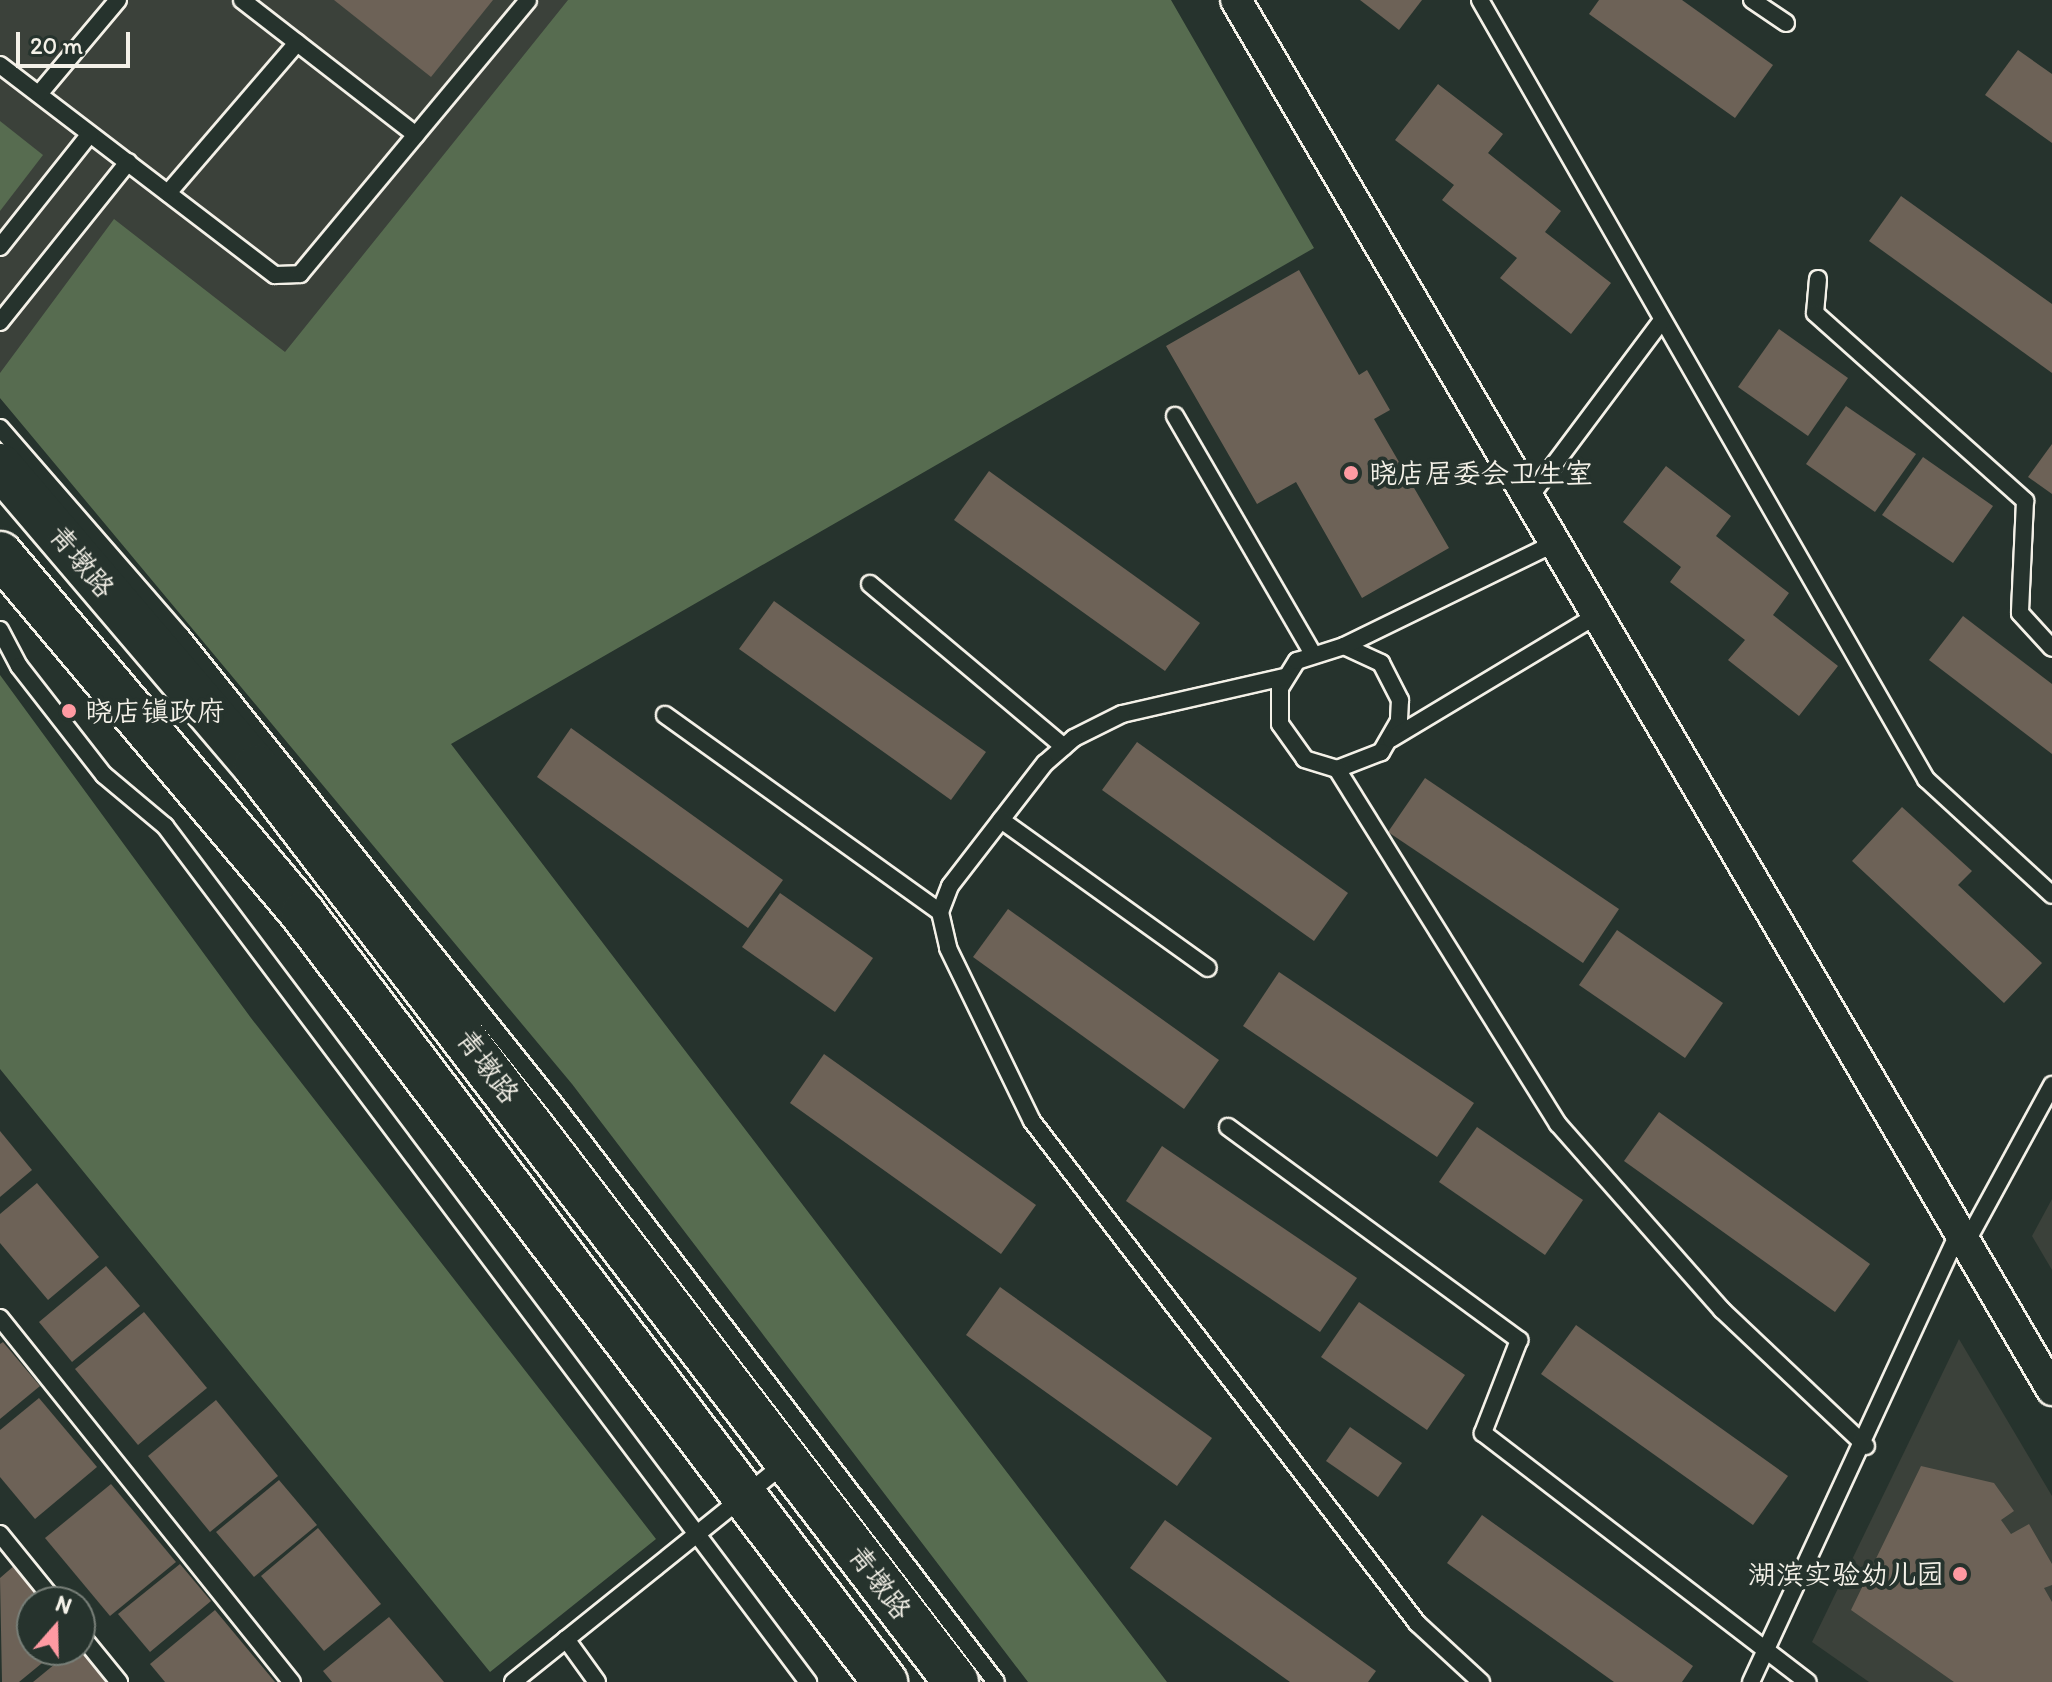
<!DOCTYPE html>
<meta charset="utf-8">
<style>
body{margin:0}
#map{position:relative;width:2052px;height:1682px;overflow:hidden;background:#26332d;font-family:Itim,"LXGW WenKai TC",sans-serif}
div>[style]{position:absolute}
.built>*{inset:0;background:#3b413a}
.green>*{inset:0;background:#576c50}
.building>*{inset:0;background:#6d6257}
.roads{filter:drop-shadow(2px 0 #f4f1e8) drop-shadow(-2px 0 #f4f1e8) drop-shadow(0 2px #f4f1e8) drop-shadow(0 -2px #f4f1e8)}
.service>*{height:16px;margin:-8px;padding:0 8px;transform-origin:8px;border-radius:8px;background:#26332d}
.minor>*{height:30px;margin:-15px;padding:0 15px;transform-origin:15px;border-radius:15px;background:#26332d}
.secondary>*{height:44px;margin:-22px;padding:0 22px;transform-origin:22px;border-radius:22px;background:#26332d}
.dots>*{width:22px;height:22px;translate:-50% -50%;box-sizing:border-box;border:4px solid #26332d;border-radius:50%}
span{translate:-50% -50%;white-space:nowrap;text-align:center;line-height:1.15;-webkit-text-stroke:8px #26332d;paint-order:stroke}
.poi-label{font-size:28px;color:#f4f1e8}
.left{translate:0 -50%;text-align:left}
.right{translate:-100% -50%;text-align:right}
.street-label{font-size:28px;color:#f4f1e8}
.north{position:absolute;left:16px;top:1586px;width:80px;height:80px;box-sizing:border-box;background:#26332d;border:2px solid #787f78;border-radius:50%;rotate:20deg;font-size:22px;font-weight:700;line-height:32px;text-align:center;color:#f4f1e8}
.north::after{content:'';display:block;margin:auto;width:28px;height:36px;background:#ff9aa2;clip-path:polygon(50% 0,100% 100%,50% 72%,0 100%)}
.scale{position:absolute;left:16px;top:32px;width:114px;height:36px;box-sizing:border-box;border:4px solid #f4f1e8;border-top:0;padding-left:10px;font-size:24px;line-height:28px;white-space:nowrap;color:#f4f1e8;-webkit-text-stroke:6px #26332d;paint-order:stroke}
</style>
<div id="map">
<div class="built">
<i style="clip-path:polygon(0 0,689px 0,173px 599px,0 398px)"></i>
<i style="clip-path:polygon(2052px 1199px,2052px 1270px,2032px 1236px)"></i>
<i style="clip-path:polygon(1959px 1339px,2052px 1496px,2052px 1682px,1869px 1682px,1812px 1642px)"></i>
</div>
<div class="green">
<i style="clip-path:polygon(568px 0,1171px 0,1314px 248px,451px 744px,1167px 1682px,1028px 1682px,572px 1084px,0 398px,0 373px,114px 219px,285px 352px)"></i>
<i style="clip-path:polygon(0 121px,43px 155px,0 211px)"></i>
<i style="clip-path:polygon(0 675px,251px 1018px,656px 1539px,490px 1672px,0 1069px)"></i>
</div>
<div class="building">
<i style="clip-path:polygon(334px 0,493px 0,431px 77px)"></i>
<i style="clip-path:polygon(1360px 0,1422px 0,1399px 30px)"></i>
<i style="clip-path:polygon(1599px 0,1682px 0,1773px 65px,1735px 118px,1589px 14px)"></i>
<i style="clip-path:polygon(2018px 50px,2052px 74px,2052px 143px,1985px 95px)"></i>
<i style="clip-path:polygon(1438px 84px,1503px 134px,1488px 153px,1561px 211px,1545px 232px,1611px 283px,1571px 334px,1500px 278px,1517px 258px,1442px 200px,1454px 185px,1395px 140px)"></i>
<i style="clip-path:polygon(1901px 196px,2052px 304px,2052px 373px,1869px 241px)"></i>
<i style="clip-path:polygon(1299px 270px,1359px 375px,1367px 370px,1390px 410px,1374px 419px,1449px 548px,1362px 598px,1296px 482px,1257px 504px,1166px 346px)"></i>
<i style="clip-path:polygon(1779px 329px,1848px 378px,1808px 436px,1738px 387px)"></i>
<i style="clip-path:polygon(1846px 406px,1916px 454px,1875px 512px,1806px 464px)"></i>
<i style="clip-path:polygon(2052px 444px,2052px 494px,2028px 477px)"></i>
<i style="clip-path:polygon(1923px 457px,1993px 506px,1953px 563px,1882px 515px)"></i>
<i style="clip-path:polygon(1666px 466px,1731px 516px,1716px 536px,1789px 593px,1773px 615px,1838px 666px,1799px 716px,1728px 660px,1745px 640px,1670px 582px,1681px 567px,1623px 522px)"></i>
<i style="clip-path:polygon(989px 471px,1200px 623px,1165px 671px,954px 520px)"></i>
<i style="clip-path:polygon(774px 601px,986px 752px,951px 800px,739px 649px)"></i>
<i style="clip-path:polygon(1963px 616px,2052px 684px,2052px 754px,1929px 660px)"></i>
<i style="clip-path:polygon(571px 728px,783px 880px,748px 928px,537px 777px)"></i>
<i style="clip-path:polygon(1137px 742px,1348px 893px,1314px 941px,1102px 790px)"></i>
<i style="clip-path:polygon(1425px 778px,1619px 909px,1583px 963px,1388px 832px)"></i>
<i style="clip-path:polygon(1902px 807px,1972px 871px,1958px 885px,2042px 963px,2004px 1003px,1852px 861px)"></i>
<i style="clip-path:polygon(780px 893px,873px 958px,835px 1012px,742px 947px)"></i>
<i style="clip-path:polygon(1008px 909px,1219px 1060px,1184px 1109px,973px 957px)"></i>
<i style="clip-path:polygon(1617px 930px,1723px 1003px,1685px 1058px,1579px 985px)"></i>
<i style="clip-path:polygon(1279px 972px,1474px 1103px,1437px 1157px,1243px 1026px)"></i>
<i style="clip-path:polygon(824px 1054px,1036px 1205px,1001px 1254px,790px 1103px)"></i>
<i style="clip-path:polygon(1659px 1112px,1870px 1264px,1835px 1312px,1624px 1161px)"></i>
<i style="clip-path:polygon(1477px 1127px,1583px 1200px,1545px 1255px,1439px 1182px)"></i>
<i style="clip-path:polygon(0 1131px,32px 1170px,0 1197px)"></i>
<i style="clip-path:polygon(1162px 1146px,1357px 1278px,1320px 1332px,1126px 1201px)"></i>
<i style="clip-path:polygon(37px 1183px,99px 1257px,48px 1300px,0 1243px,0 1214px)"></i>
<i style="clip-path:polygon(106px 1266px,140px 1306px,72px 1362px,39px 1322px)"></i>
<i style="clip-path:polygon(1000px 1287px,1212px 1438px,1177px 1486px,966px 1335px)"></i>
<i style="clip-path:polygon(1359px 1302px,1465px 1375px,1427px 1430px,1321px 1357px)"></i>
<i style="clip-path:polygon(144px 1312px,207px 1388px,138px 1445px,75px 1369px)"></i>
<i style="clip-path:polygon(1576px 1325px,1788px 1476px,1753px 1525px,1541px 1374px)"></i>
<i style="clip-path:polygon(3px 1342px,40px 1386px,0 1419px,0 1344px)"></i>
<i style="clip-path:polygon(39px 1398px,97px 1467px,35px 1519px,0 1477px,0 1430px)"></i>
<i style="clip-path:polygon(216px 1400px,278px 1476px,210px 1532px,148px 1456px)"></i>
<i style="clip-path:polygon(1350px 1427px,1402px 1463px,1378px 1497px,1326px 1461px)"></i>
<i style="clip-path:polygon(1921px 1466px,1994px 1483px,2014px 1511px,2001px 1520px,2011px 1534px,2029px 1524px,2052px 1564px,2052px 1585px,2044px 1588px,2052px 1602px,2052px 1682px,1954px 1682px,1851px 1610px)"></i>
<i style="clip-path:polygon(279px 1480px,317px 1525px,254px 1577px,216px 1532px)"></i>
<i style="clip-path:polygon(111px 1484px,176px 1562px,110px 1616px,45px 1538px)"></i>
<i style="clip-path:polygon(1482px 1515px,1693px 1666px,1682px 1682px,1614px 1682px,1447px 1563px)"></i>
<i style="clip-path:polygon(1165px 1520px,1376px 1671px,1368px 1682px,1290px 1682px,1130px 1568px)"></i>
<i style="clip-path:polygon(318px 1528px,381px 1604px,324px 1651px,261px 1576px)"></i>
<i style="clip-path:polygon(180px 1564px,211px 1601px,150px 1652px,118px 1614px)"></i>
<i style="clip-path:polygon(15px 1565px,45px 1602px,32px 1602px,32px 1650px,58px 1650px,19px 1682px,2px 1682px,0 1578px)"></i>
<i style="clip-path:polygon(215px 1610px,275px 1682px,165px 1682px,150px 1664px)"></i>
<i style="clip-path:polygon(389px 1617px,444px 1682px,332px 1682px,323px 1671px)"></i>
<i style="clip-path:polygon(72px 1650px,82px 1650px,109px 1682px,33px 1682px)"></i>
</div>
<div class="roads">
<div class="service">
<i style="left:242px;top:0;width:220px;rotate:37.8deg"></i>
<i style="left:1480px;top:0;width:898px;rotate:60.21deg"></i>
<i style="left:1926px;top:779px;width:171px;rotate:42.6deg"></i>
<i style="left:1752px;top:0;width:41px;rotate:34.1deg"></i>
<i style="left:0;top:65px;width:346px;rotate:37.4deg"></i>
<i style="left:275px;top:275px;width:25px;rotate:-2deg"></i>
<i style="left:300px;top:274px;width:356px;rotate:-50.2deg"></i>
<i style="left:39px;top:94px;width:123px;rotate:-50deg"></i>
<i style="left:168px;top:193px;width:198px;rotate:-49.3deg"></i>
<i style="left:0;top:247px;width:144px;rotate:-51.5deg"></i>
<i style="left:1818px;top:279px;width:34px;rotate:95deg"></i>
<i style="left:1815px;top:313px;width:282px;rotate:41.8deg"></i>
<i style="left:2025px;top:501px;width:112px;rotate:92.6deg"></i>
<i style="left:2020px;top:613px;width:47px;rotate:47.6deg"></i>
<i style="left:0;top:322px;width:205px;rotate:-51.3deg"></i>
<i style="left:1175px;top:416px;width:273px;rotate:59.9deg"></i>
<i style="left:0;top:428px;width:276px;rotate:49deg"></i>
<i style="left:181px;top:636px;width:608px;rotate:51.41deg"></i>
<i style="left:560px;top:1111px;width:718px;rotate:52.64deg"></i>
<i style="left:1529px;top:498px;width:222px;rotate:-53.2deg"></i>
<i style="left:870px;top:584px;width:253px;rotate:40deg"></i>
<i style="left:0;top:630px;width:41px;rotate:62.2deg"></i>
<i style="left:19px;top:666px;width:138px;rotate:52.1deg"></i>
<i style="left:104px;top:775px;width:80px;rotate:39.9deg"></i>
<i style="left:165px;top:826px;width:1071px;rotate:53.09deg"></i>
<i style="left:1344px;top:646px;width:41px;rotate:24.7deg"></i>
<i style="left:1381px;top:663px;width:42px;rotate:62.8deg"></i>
<i style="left:1400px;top:700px;width:21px;rotate:93deg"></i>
<i style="left:1399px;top:721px;width:36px;rotate:120deg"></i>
<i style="left:1381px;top:752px;width:47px;rotate:158.9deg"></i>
<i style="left:1337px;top:769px;width:34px;rotate:-163deg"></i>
<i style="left:1305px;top:759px;width:43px;rotate:-125.5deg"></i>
<i style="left:1280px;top:724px;width:36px;rotate:-90deg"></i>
<i style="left:1280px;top:688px;width:32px;rotate:-58deg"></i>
<i style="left:1297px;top:661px;width:49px;rotate:-17.7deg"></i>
<i style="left:1344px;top:646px;width:235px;rotate:-26deg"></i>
<i style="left:1284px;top:677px;width:166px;rotate:167.1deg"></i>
<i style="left:1122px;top:714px;width:54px;rotate:153.4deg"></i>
<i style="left:1074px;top:738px;width:38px;rotate:139deg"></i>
<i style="left:1045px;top:763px;width:155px;rotate:127.7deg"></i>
<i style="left:950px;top:886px;width:28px;rotate:111deg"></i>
<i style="left:940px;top:912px;width:37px;rotate:77deg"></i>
<i style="left:948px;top:948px;width:192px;rotate:64.1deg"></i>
<i style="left:1032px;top:1121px;width:633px;rotate:52.51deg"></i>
<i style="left:1417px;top:1623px;width:87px;rotate:42.7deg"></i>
<i style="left:665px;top:715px;width:338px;rotate:35.6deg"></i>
<i style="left:1391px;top:739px;width:240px;rotate:-31deg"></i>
<i style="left:1337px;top:769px;width:418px;rotate:58.1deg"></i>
<i style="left:1558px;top:1124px;width:248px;rotate:48.6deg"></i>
<i style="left:1722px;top:1310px;width:198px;rotate:43.4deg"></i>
<i style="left:1001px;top:820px;width:254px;rotate:35.6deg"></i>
<i style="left:1228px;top:1127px;width:361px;rotate:36.2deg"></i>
<i style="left:1519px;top:1340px;width:100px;rotate:111.2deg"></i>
<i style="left:1483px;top:1433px;width:409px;rotate:37.5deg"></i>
<i style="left:1966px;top:1243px;width:180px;rotate:-61.4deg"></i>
<i style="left:0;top:1318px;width:467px;rotate:51.3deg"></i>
<i style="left:0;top:1534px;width:87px;rotate:51deg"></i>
<i style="left:80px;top:1634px;width:62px;rotate:50.9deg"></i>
<i style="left:566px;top:1639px;width:53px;rotate:54.2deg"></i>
<i style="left:513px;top:1682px;width:351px;rotate:-38.8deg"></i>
<i style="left:1751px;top:1682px;width:496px;rotate:-65.2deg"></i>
</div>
<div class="minor">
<i style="left:1236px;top:0;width:1612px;rotate:59.58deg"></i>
</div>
<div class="secondary">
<i style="left:0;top:466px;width:395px;rotate:49.6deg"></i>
<i style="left:256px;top:767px;width:1152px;rotate:52.58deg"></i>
<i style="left:0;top:554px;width:471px;rotate:49.9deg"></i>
<i style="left:303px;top:914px;width:964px;rotate:52.84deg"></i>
</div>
</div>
<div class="dots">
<i style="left:1351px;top:473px;background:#ff9aa2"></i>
<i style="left:69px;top:711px;background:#ff9aa2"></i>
<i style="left:1960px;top:1574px;background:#ff9aa2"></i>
</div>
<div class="poi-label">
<span class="left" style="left:1369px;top:473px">晓店居委会卫生室</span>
<span class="left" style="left:85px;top:711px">晓店镇政府</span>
<span class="right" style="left:1944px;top:1574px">湖滨实验幼儿园</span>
</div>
<div class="street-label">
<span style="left:82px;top:561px;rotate:50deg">青墩路</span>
<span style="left:488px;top:1066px;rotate:53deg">青墩路</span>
<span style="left:880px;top:1582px;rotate:53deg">青墩路</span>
</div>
<div class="north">N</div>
<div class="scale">20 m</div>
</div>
